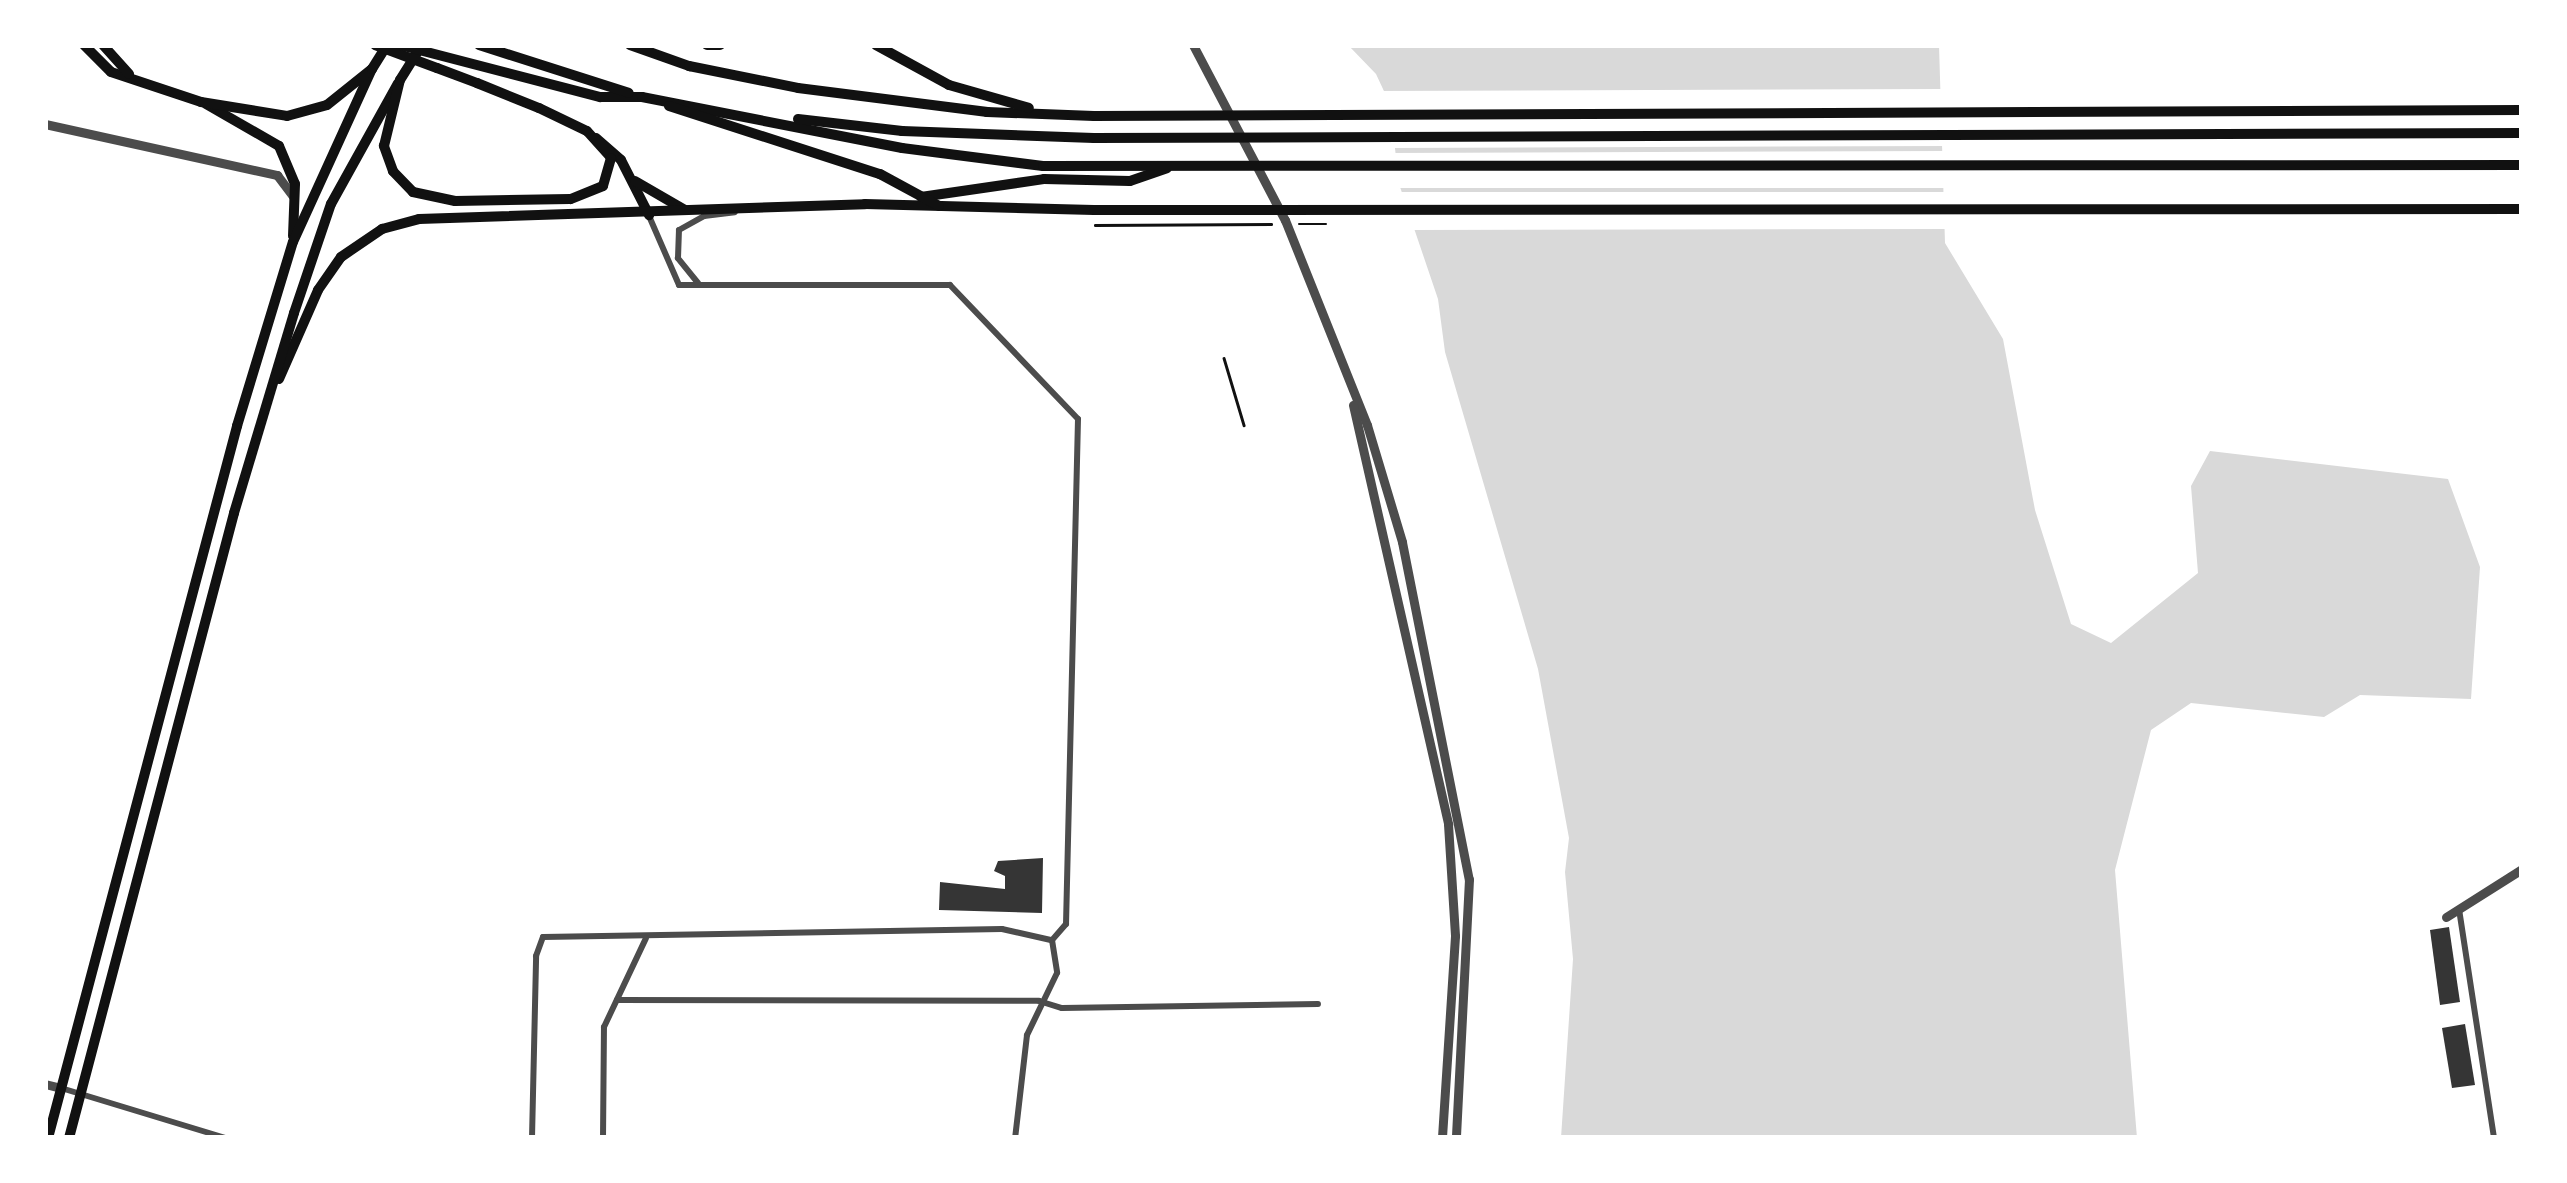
<!DOCTYPE html>
<style>
body{margin:0}
#map{position:relative;width:2567px;height:1183px;overflow:hidden;background:#fff;font-family:Roboto,sans-serif}
div>[style]{position:absolute}
.water>*{inset:0;background:#d9d9d9}
.pier>*{inset:0;background:#fff}
.building>*{inset:0;background:#353535}
.path>*{height:2.5px;margin:-1.25px;padding:0 1.25px;transform-origin:1.25px;border-radius:1.25px;background:#111}
.minor>*{height:6px;margin:-3px;padding:0 3px;transform-origin:3px;border-radius:3px;background:#4c4c4c}
.tertiary>*{height:9px;margin:-4.5px;padding:0 4.5px;transform-origin:4.5px;border-radius:4.5px;background:#4c4c4c}
.secondary>*{height:10px;margin:-5px;padding:0 5px;transform-origin:5px;border-radius:5px;background:#111}
.primary>*{height:10px;margin:-5px;padding:0 5px;transform-origin:5px;border-radius:5px;background:#111}
span{translate:-50% -50%;white-space:nowrap;text-align:center;line-height:1.15;-webkit-text-stroke:10px #fff;paint-order:stroke}
.frame{position:absolute;inset:0;border:48px solid #fff;pointer-events:none}
</style>
<div id="map">
<div class="water">
<i style="clip-path:polygon(1348px 45px,1939px 45px,1945px 243px,2003px 339px,2035px 510px,2071px 624px,2111px 643px,2198px 573px,2191px 486px,2210px 451px,2448px 479px,2480px 567px,2471px 699px,2360px 695px,2324px 717px,2191px 703px,2151px 730px,2115px 870px,2137px 1138px,1561px 1138px,1573px 959px,1565px 872px,1569px 838px,1538px 669px,1445px 352px,1438px 299px,1399px 184px,1390px 104px,1376px 74px)"></i>
</div>
<div class="pier">
<i style="clip-path:polygon(1944px 89px,1946px 146px,1390px 148px,1378px 91px)"></i>
<i style="clip-path:polygon(1946px 151px,1948px 188px,1395px 188px,1390px 153px)"></i>
<i style="clip-path:polygon(1397px 192px,1948px 192px,1950px 229px,1410px 230px)"></i>
</div>
<div class="building">
<i style="clip-path:polygon(1043px 858px,1042px 913px,939px 910px,940px 882px,1005px 889px,1005px 876px,994px 871px,998px 861px)"></i>
<i style="clip-path:polygon(2449px 927px,2460px 1002px,2440px 1005px,2430px 930px)"></i>
<i style="clip-path:polygon(2465px 1024px,2475px 1085px,2452px 1088px,2442px 1028px)"></i>
</div>
<div class="path">
<i style="left:1299px;top:224px;width:27px"></i>
<i style="left:1095px;top:225px;width:176px;rotate:-0.3deg"></i>
<i style="left:1224px;top:358px;width:70px;rotate:73.4deg"></i>
</div>
<div class="minor">
<i style="left:649px;top:216px;width:75px;rotate:66.5deg"></i>
<i style="left:679px;top:285px;width:271px"></i>
<i style="left:950px;top:285px;width:185px;rotate:46.3deg"></i>
<i style="left:1078px;top:419px;width:505px;rotate:91.36deg"></i>
<i style="left:1066px;top:924px;width:21px;rotate:131deg"></i>
<i style="left:1052px;top:940px;width:33px;rotate:81deg"></i>
<i style="left:1057px;top:973px;width:69px;rotate:115.8deg"></i>
<i style="left:1027px;top:1035px;width:104px;rotate:96.6deg"></i>
<i style="left:698px;top:283px;width:32px;rotate:-129deg"></i>
<i style="left:678px;top:258px;width:28px;rotate:-88deg"></i>
<i style="left:679px;top:230px;width:29px;rotate:-29deg"></i>
<i style="left:704px;top:216px;width:31px;rotate:-7deg"></i>
<i style="left:2459px;top:909px;width:232px;rotate:81.3deg"></i>
<i style="left:617px;top:1000px;width:422px;rotate:0.1deg"></i>
<i style="left:1039px;top:1001px;width:24px;rotate:17deg"></i>
<i style="left:1062px;top:1008px;width:256px;rotate:-0.9deg"></i>
<i style="left:61px;top:1088px;width:172px;rotate:16.9deg"></i>
<i style="left:532px;top:1138px;width:182px;rotate:-88.7deg"></i>
<i style="left:536px;top:956px;width:20px;rotate:-70deg"></i>
<i style="left:543px;top:937px;width:459px;rotate:-1deg"></i>
<i style="left:1002px;top:929px;width:50px;rotate:12.7deg"></i>
<i style="left:603px;top:1138px;width:111px;rotate:-89.5deg"></i>
<i style="left:604px;top:1027px;width:98px;rotate:-64.7deg"></i>
</div>
<div class="tertiary">
<i style="left:1193px;top:45px;width:198px;rotate:62.3deg"></i>
<i style="left:1285px;top:220px;width:221px;rotate:68.2deg"></i>
<i style="left:1367px;top:425px;width:122px;rotate:73.3deg"></i>
<i style="left:1402px;top:542px;width:344px;rotate:78.8deg"></i>
<i style="left:1469px;top:879px;width:259px;rotate:92.9deg"></i>
<i style="left:45px;top:124px;width:238px;rotate:12.4deg"></i>
<i style="left:277px;top:175px;width:26px;rotate:53deg"></i>
<i style="left:1353px;top:405px;width:430px;rotate:77.2deg"></i>
<i style="left:1448px;top:824px;width:112px;rotate:86.4deg"></i>
<i style="left:1455px;top:936px;width:202px;rotate:93.7deg"></i>
<i style="left:2446px;top:917px;width:90px;rotate:-32.3deg"></i>
<i style="left:45px;top:1084px;width:16px;rotate:14deg"></i>
</div>
<div class="secondary">
<i style="left:206px;top:104px;width:84px;rotate:29.9deg"></i>
<i style="left:279px;top:146px;width:41px;rotate:67.2deg"></i>
<i style="left:295px;top:184px;width:52px;rotate:92.2deg"></i>
<i style="left:596px;top:138px;width:33px;rotate:41deg"></i>
<i style="left:621px;top:160px;width:62px;rotate:63deg"></i>
<i style="left:635px;top:181px;width:58px;rotate:30.1deg"></i>
<i style="left:921px;top:197px;width:124px;rotate:-8.3deg"></i>
<i style="left:1044px;top:179px;width:86px;rotate:1.3deg"></i>
<i style="left:1130px;top:181px;width:39px;rotate:-19deg"></i>
<i style="left:279px;top:379px;width:97px;rotate:-66.3deg"></i>
<i style="left:318px;top:290px;width:40px;rotate:-55.1deg"></i>
<i style="left:341px;top:257px;width:50px;rotate:-34.3deg"></i>
<i style="left:382px;top:229px;width:38px;rotate:-15deg"></i>
<i style="left:419px;top:219px;width:446px;rotate:-1.9deg"></i>
<i style="left:865px;top:204px;width:229px;rotate:1.5deg"></i>
<i style="left:1094px;top:210px;width:1428px;rotate:-0.04deg"></i>
<i style="left:48px;top:1138px;width:737px;rotate:-75.13deg"></i>
<i style="left:237px;top:426px;width:192px;rotate:-73.1deg"></i>
<i style="left:293px;top:242px;width:190px;rotate:-65.5deg"></i>
<i style="left:69px;top:1138px;width:646px;rotate:-75.21deg"></i>
<i style="left:234px;top:513px;width:209px;rotate:-73.3deg"></i>
<i style="left:294px;top:313px;width:115px;rotate:-71.3deg"></i>
<i style="left:331px;top:204px;width:138px;rotate:-61deg"></i>
</div>
<div class="primary">
<i style="left:84px;top:45px;width:38px;rotate:45deg"></i>
<i style="left:111px;top:72px;width:95px;rotate:18.4deg"></i>
<i style="left:201px;top:102px;width:87px;rotate:9.2deg"></i>
<i style="left:287px;top:116px;width:41px;rotate:-15.4deg"></i>
<i style="left:327px;top:105px;width:58px;rotate:-38.7deg"></i>
<i style="left:372px;top:69px;width:28px;rotate:-58deg"></i>
<i style="left:103px;top:45px;width:39px;rotate:48deg"></i>
<i style="left:375px;top:45px;width:66px;rotate:20.4deg"></i>
<i style="left:437px;top:68px;width:43px;rotate:20.6deg"></i>
<i style="left:477px;top:83px;width:67px;rotate:22deg"></i>
<i style="left:539px;top:108px;width:53px;rotate:25.6deg"></i>
<i style="left:587px;top:131px;width:36px;rotate:48deg"></i>
<i style="left:611px;top:158px;width:29px;rotate:106deg"></i>
<i style="left:603px;top:186px;width:35px;rotate:158deg"></i>
<i style="left:570px;top:199px;width:115px;rotate:179deg"></i>
<i style="left:455px;top:201px;width:43px;rotate:-167.9deg"></i>
<i style="left:413px;top:192px;width:29px;rotate:-134deg"></i>
<i style="left:393px;top:171px;width:27px;rotate:-110deg"></i>
<i style="left:384px;top:146px;width:68px;rotate:-76.4deg"></i>
<i style="left:400px;top:80px;width:40px;rotate:-58deg"></i>
<i style="left:400px;top:45px;width:207px;rotate:14.6deg"></i>
<i style="left:600px;top:97px;width:42px"></i>
<i style="left:642px;top:97px;width:265px;rotate:11.1deg"></i>
<i style="left:902px;top:148px;width:142px;rotate:7.3deg"></i>
<i style="left:1043px;top:166px;width:1479px;rotate:-0.04deg"></i>
<i style="left:479px;top:45px;width:157px;rotate:17.7deg"></i>
<i style="left:630px;top:45px;width:63px;rotate:19.6deg"></i>
<i style="left:689px;top:66px;width:111px;rotate:11.4deg"></i>
<i style="left:798px;top:88px;width:191px;rotate:7.2deg"></i>
<i style="left:987px;top:112px;width:107px;rotate:2.1deg"></i>
<i style="left:1094px;top:116px;width:1428px;rotate:-0.24deg"></i>
<i style="left:707px;top:45px;width:13px"></i>
<i style="left:876px;top:45px;width:83px;rotate:28.7deg"></i>
<i style="left:949px;top:85px;width:83px;rotate:16deg"></i>
<i style="left:669px;top:106px;width:222px;rotate:17.9deg"></i>
<i style="left:880px;top:174px;width:67px;rotate:28.5deg"></i>
<i style="left:798px;top:119px;width:105px;rotate:6.6deg"></i>
<i style="left:902px;top:131px;width:192px;rotate:2.1deg"></i>
<i style="left:1094px;top:138px;width:1428px;rotate:-0.2deg"></i>
</div>
<div class="frame"></div>
</div>
